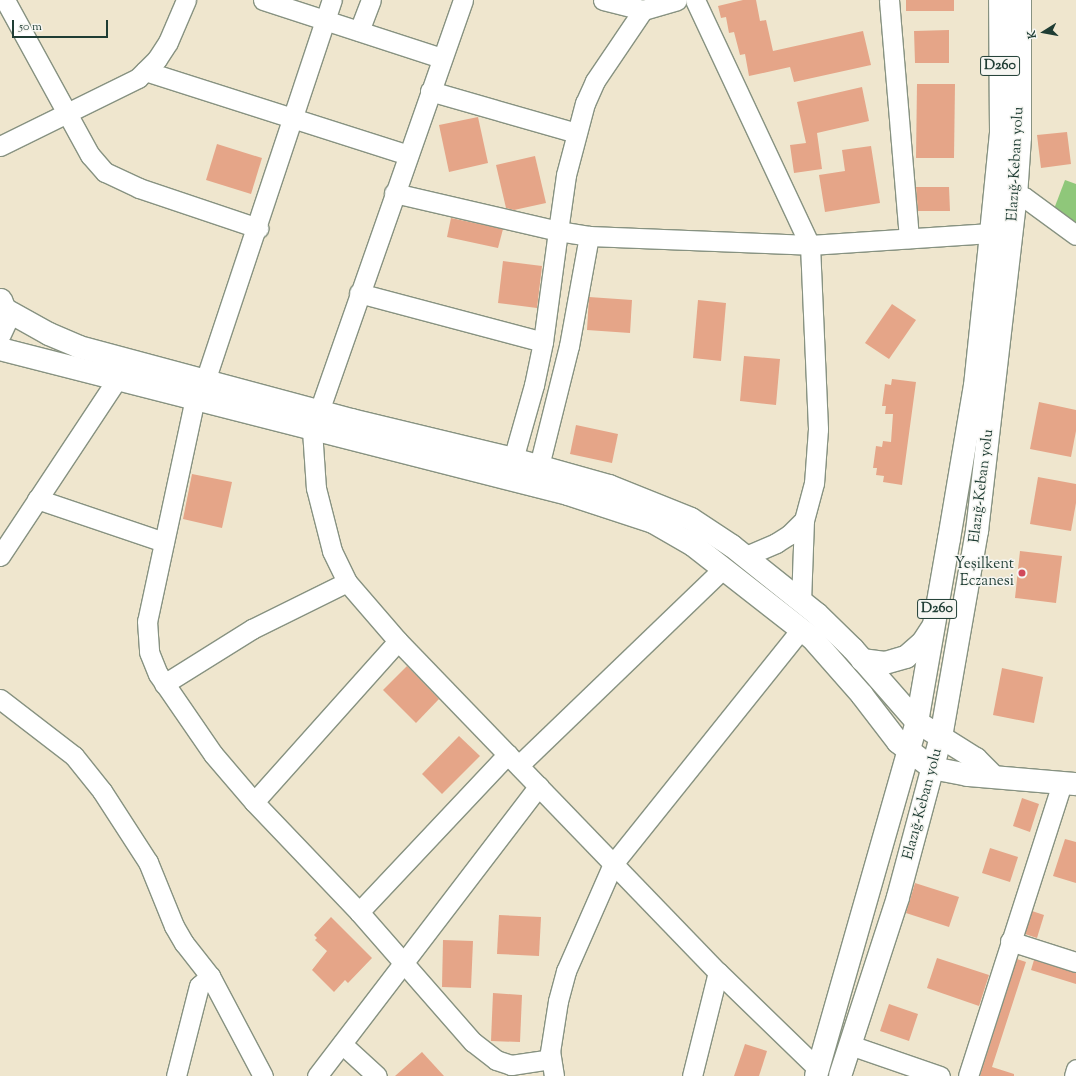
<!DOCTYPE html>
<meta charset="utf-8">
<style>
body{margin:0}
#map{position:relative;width:1076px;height:1076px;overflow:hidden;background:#efe6ce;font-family:"Sorts Mill Goudy",serif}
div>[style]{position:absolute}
.green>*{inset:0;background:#8fc77a}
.building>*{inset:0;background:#e5a588}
.roads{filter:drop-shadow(1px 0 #879281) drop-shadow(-1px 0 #879281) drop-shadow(0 1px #879281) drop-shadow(0 -1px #879281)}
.minor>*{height:19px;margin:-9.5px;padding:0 9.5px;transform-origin:9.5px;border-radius:9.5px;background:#fff}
.major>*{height:22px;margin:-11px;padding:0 11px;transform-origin:11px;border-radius:11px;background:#fff}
.highway>*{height:22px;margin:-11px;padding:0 11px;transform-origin:11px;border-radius:11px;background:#fff}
.dots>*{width:11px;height:11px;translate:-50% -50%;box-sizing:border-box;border:2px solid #f6f6f2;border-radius:50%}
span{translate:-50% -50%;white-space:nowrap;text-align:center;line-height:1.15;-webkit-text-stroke:3px #f6f6f2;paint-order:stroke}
.shield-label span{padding:1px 3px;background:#f6f6f2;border:1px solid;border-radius:3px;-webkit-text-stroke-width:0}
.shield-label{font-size:14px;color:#1f3d34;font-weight:700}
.street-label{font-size:15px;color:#1f3d34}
.poi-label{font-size:15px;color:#1f3d34}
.right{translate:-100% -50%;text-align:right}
.north{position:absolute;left:1024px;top:12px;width:40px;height:40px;-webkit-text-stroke:3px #f6f6f2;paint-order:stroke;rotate:259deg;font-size:11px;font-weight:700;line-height:16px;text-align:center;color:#1f3d34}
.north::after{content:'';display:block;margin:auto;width:14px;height:18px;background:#1f3d34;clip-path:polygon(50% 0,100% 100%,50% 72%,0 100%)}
.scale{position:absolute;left:12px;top:20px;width:96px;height:18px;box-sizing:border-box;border:2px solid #1f3d34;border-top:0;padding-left:5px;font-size:12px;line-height:14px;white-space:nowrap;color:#1f3d34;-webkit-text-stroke:3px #f6f6f2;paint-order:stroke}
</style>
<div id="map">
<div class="green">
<i style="clip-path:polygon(1065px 180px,1076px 184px,1076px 227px,1054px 209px)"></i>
</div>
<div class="building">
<i style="clip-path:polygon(743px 0,756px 0,760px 21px,766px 20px,773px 51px,863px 31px,871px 65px,794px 82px,790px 67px,749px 76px,745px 54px,740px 55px,734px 32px,729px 33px,726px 17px,721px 18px,718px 6px)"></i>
<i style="clip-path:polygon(906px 0,954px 0,954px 11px,906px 11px)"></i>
<i style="clip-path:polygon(949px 30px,949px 63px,915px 63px,914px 31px)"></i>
<i style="clip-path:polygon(917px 84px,955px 84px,954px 158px,916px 158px)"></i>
<i style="clip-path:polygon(862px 87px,869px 121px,817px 133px,822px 169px,794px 173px,790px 145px,806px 143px,797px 102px)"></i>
<i style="clip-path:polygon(478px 117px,488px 163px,449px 172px,439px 125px)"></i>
<i style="clip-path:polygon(1067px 132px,1071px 164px,1041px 168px,1037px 135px)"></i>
<i style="clip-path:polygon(217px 144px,262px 158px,251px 194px,206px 180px)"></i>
<i style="clip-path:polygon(871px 146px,880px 203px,825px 212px,819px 175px,845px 171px,842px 150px)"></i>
<i style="clip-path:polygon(535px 156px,546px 203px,514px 210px,506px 208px,496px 165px)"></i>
<i style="clip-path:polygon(916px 187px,949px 187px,950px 211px,918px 211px)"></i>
<i style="clip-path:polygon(451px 218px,503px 229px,498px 248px,447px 237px)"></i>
<i style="clip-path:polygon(503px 261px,542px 266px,537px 308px,498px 303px)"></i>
<i style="clip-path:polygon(589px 297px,632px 300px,630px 333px,587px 330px)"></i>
<i style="clip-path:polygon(698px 300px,726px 303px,721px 361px,693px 358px)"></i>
<i style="clip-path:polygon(892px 304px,916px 320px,889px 359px,865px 343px)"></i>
<i style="clip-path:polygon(744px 356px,780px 359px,776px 405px,740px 401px)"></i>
<i style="clip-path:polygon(892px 379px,916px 382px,902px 485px,883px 482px,884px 476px,876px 475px,877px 468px,873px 468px,876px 446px,882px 447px,883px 441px,891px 442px,893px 414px,885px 414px,886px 406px,882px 406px,885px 384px,891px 385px)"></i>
<i style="clip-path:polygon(1039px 402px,1076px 410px,1076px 431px,1071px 457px,1030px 449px)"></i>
<i style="clip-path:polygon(576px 425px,618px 434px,612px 463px,570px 454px)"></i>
<i style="clip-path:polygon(192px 474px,232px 482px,222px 528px,183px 519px)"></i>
<i style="clip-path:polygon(1038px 477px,1076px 484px,1076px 503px,1071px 531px,1030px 524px)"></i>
<i style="clip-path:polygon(1020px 551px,1062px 556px,1056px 603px,1015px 598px)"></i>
<i style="clip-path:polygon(407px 666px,439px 699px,416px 723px,383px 690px)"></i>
<i style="clip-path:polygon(1002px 668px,1043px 677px,1034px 723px,993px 715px)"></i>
<i style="clip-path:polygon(459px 736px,480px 756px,442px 794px,422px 774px)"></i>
<i style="clip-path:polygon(1022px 798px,1039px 804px,1030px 832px,1013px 826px)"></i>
<i style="clip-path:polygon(1065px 839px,1076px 842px,1076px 883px,1053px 876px)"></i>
<i style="clip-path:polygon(990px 848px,1018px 857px,1010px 882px,982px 873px)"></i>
<i style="clip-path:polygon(915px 883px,959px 897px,949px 927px,906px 913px)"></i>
<i style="clip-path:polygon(1032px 911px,1044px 915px,1037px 938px,1025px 934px)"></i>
<i style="clip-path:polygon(499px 915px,541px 917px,539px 956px,497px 954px)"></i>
<i style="clip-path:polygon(331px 917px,372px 958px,348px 983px,345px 980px,334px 992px,312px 970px,327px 951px,315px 940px,317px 938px,314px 935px)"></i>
<i style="clip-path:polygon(443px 940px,473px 941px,471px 988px,442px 987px)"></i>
<i style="clip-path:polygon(937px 958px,989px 975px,979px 1006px,927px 988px)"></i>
<i style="clip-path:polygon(1017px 959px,1026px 962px,992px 1067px,1014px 1074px,1014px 1076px,980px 1076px)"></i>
<i style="clip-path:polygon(1034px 960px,1076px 973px,1076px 984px,1031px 970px)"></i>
<i style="clip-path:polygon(493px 993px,522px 995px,520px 1042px,491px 1041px)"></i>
<i style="clip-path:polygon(889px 1004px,918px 1014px,909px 1041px,880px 1031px)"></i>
<i style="clip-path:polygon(745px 1044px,767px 1051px,759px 1076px,734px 1076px)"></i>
<i style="clip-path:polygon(422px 1052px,444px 1076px,395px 1076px)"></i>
</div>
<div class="roads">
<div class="minor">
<i style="left:5px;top:0;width:177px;rotate:61.3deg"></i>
<i style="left:90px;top:155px;width:23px;rotate:49deg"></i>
<i style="left:105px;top:172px;width:38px;rotate:25deg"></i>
<i style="left:139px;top:188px;width:126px;rotate:18.6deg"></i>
<i style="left:263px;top:0;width:188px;rotate:18deg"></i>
<i style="left:463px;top:0;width:456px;rotate:109.3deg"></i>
<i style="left:312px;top:430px;width:58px;rotate:86.1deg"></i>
<i style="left:316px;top:488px;width:65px;rotate:75.7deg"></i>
<i style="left:332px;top:551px;width:34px;rotate:64deg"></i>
<i style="left:347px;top:582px;width:78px;rotate:49.2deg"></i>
<i style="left:398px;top:641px;width:460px;rotate:46deg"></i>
<i style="left:718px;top:972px;width:139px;rotate:44.1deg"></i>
<i style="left:603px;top:0;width:41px;rotate:14deg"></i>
<i style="left:643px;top:10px;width:35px;rotate:-16deg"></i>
<i style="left:695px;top:0;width:271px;rotate:64.9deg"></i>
<i style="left:810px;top:245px;width:184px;rotate:87.5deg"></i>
<i style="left:818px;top:429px;width:54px;rotate:94.2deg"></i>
<i style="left:814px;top:483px;width:38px;rotate:105deg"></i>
<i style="left:889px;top:0;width:239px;rotate:85.2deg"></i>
<i style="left:643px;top:10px;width:86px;rotate:124.1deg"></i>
<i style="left:595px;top:81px;width:24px;rotate:114deg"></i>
<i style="left:585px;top:103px;width:74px;rotate:104.8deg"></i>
<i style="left:566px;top:175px;width:57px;rotate:98.1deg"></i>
<i style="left:558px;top:231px;width:31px;rotate:9deg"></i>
<i style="left:589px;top:236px;width:221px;rotate:2.3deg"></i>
<i style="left:810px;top:245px;width:181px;rotate:-3.8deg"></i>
<i style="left:359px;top:31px;width:33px;rotate:-69deg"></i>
<i style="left:145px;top:71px;width:276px;rotate:17.7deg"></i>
<i style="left:430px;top:91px;width:152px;rotate:16deg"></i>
<i style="left:0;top:146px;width:154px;rotate:-26.2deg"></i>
<i style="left:138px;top:78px;width:27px;rotate:-45deg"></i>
<i style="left:157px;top:59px;width:20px;rotate:-57deg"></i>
<i style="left:168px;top:42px;width:46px;rotate:-66.8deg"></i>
<i style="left:394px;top:193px;width:168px;rotate:13deg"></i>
<i style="left:558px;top:231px;width:112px;rotate:97.7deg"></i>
<i style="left:543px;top:342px;width:44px;rotate:101.8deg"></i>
<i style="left:534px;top:385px;width:77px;rotate:105.8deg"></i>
<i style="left:1016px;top:196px;width:8px;rotate:7deg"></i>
<i style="left:1024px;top:197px;width:64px;rotate:36.2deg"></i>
<i style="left:359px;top:293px;width:190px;rotate:14.9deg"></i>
<i style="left:205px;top:381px;width:402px;rotate:-71.6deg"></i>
<i style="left:195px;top:398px;width:228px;rotate:102.1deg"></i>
<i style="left:147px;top:621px;width:31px;rotate:86deg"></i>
<i style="left:149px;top:652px;width:24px;rotate:68deg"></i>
<i style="left:158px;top:674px;width:97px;rotate:55.5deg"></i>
<i style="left:213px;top:754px;width:63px;rotate:49.5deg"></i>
<i style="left:254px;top:802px;width:152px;rotate:46.3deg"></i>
<i style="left:359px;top:912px;width:173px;rotate:48.8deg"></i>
<i style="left:473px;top:1042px;width:29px;rotate:38deg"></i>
<i style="left:496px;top:1060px;width:16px;rotate:18deg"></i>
<i style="left:511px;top:1065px;width:40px;rotate:-8.5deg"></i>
<i style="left:539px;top:466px;width:124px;rotate:-76deg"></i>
<i style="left:569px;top:346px;width:112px;rotate:-79.7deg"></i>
<i style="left:37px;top:499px;width:134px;rotate:18.7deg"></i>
<i style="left:0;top:556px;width:212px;rotate:-56.5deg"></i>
<i style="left:746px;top:556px;width:33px;rotate:-23deg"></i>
<i style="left:776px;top:543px;width:15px;rotate:-32deg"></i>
<i style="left:789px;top:535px;width:21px;rotate:-45deg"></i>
<i style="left:804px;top:520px;width:81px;rotate:92.1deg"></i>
<i style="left:164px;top:684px;width:104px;rotate:-32deg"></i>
<i style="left:252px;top:629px;width:106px;rotate:-26.3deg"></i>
<i style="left:0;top:699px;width:93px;rotate:37.6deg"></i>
<i style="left:74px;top:756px;width:45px;rotate:51.3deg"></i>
<i style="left:102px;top:791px;width:85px;rotate:57.1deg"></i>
<i style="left:148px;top:862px;width:69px;rotate:67.9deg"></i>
<i style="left:174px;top:926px;width:20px;rotate:60deg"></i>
<i style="left:184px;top:943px;width:42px;rotate:51.8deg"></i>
<i style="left:210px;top:976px;width:113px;rotate:62.1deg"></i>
<i style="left:519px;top:765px;width:284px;rotate:-43.9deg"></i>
<i style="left:254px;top:802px;width:216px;rotate:-48.2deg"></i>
<i style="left:359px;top:912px;width:217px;rotate:-46.7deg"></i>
<i style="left:1010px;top:941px;width:69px;rotate:17.7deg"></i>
<i style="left:342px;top:1044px;width:47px;rotate:42.4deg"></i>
<i style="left:850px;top:1045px;width:95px;rotate:19deg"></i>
<i style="left:176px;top:1076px;width:93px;rotate:-75.7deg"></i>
<i style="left:199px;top:986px;width:15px;rotate:-42deg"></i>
<i style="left:317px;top:1076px;width:365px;rotate:-52.6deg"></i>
<i style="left:554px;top:1076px;width:24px;rotate:-99deg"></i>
<i style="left:550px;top:1052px;width:52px;rotate:-81.1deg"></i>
<i style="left:558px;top:1001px;width:31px;rotate:-75deg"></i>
<i style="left:566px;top:971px;width:117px;rotate:-66.3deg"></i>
<i style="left:613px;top:864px;width:301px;rotate:-51.3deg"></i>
<i style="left:692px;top:1076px;width:107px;rotate:-76deg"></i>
<i style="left:968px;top:1076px;width:308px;rotate:-72.2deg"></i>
<i style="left:1074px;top:1076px;width:7px;rotate:-74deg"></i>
</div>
<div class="major">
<i style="left:6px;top:310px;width:49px;rotate:29.2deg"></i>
<i style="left:49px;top:334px;width:33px;rotate:23deg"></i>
<i style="left:79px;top:347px;width:282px;rotate:15deg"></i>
<i style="left:351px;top:420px;width:167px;rotate:13.5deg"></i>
<i style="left:513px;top:459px;width:100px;rotate:15.7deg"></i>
<i style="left:609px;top:486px;width:88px;rotate:21.9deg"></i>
<i style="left:691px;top:519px;width:49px;rotate:33.4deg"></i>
<i style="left:732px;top:546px;width:109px;rotate:38.7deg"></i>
<i style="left:817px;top:614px;width:50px;rotate:44.2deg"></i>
<i style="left:853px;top:649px;width:97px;rotate:48.8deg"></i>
<i style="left:917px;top:722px;width:70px;rotate:32.1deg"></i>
<i style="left:976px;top:759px;width:24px;rotate:45deg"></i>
<i style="left:0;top:334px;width:14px;rotate:-65deg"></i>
<i style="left:6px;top:321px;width:8px;rotate:-90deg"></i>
<i style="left:6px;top:313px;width:14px;rotate:-111deg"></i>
<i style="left:0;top:349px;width:586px;rotate:14.32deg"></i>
<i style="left:568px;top:494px;width:89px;rotate:18.2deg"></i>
<i style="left:653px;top:522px;width:46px;rotate:29.9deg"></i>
<i style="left:693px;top:545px;width:151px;rotate:38deg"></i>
<i style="left:812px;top:638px;width:76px;rotate:48.7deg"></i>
<i style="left:862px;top:695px;width:59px;rotate:52.5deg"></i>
<i style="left:898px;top:742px;width:43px;rotate:37.4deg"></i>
<i style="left:932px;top:768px;width:37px;rotate:11deg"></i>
<i style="left:968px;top:775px;width:108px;rotate:4.8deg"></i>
</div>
<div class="highway">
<i style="left:862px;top:660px;width:23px;rotate:7deg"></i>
<i style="left:885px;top:663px;width:22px;rotate:-16deg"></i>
<i style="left:906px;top:657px;width:23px;rotate:-41deg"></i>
<i style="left:923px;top:642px;width:17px;rotate:-57deg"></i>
<i style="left:816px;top:1076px;width:368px;rotate:-74.1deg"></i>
<i style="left:917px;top:722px;width:186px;rotate:-80.1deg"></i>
<i style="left:949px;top:539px;width:155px;rotate:-80.4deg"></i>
<i style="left:975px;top:386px;width:154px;rotate:-84deg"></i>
<i style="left:991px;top:233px;width:101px;rotate:-84.3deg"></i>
<i style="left:1001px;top:132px;width:132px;rotate:-90.4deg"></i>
<i style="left:840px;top:1076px;width:188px;rotate:-72deg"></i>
<i style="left:898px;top:897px;width:166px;rotate:-75deg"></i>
<i style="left:941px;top:737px;width:209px;rotate:-80.1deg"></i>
<i style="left:977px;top:531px;width:337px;rotate:-83.4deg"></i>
<i style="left:1016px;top:196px;width:59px;rotate:-86.1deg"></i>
<i style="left:1020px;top:137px;width:137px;rotate:-90deg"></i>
</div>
</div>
<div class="dots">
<i style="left:1022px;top:573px;background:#d1495b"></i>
</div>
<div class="shield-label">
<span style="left:1000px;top:66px">D260</span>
<span style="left:937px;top:609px">D260</span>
</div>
<div class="street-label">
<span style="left:1016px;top:164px;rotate:-87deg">Elazığ-Keban yolu</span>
<span style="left:982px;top:486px;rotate:-83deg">Elazığ-Keban yolu</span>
<span style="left:923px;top:804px;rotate:-75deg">Elazığ-Keban yolu</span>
</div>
<div class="poi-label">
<span class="right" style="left:1014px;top:573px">Yeşilkent<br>Eczanesi</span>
</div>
<div class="north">K</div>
<div class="scale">50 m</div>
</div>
